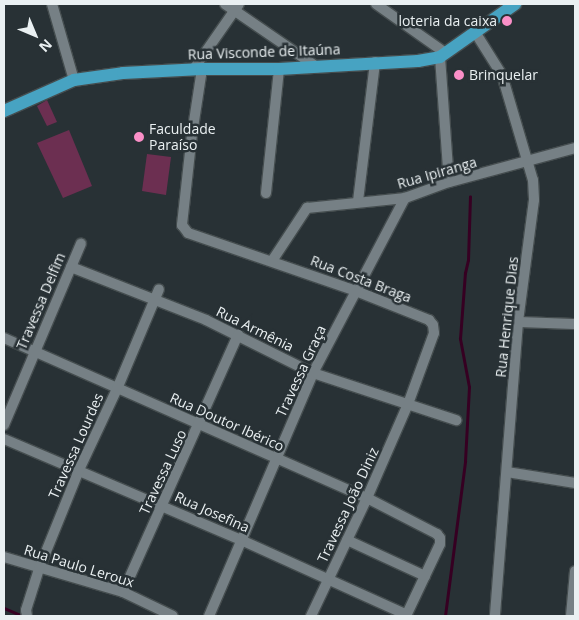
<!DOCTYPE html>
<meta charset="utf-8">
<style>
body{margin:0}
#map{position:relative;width:579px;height:620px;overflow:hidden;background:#283135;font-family:"Open Sans",sans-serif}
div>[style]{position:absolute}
.green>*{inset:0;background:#6c2f51}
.stream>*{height:2.5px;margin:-1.25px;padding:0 1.25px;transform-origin:1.25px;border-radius:1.25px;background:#360022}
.roads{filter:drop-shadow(1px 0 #454d4f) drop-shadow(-1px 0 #454d4f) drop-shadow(0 1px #454d4f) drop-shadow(0 -1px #454d4f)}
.minor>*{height:10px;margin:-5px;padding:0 5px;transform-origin:5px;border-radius:5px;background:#768085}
.major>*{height:12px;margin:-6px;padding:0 6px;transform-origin:6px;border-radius:6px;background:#47a3c2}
.dots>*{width:14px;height:14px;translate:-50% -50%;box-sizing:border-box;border:2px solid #283135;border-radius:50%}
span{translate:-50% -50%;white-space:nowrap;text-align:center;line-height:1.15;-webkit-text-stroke:5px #283135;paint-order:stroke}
.poi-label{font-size:14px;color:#eaf0f2}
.right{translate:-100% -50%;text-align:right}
.left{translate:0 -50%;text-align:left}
.street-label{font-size:14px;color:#eaf0f2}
.frame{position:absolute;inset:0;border:5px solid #eaf0f2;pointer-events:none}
.north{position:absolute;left:10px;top:10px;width:50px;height:50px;-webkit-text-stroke:4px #283135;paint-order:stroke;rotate:135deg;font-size:14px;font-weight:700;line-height:20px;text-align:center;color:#eaf0f2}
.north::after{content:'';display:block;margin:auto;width:18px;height:22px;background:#eaf0f2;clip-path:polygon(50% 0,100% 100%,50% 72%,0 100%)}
</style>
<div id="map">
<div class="green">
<i style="clip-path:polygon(47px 100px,57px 122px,47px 126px,37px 106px)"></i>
<i style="clip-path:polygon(69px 130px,92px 186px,63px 198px,37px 143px)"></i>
<i style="clip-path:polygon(147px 154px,171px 157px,166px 195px,142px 191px)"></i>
</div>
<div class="stream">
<i style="left:4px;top:608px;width:21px;rotate:23deg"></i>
<i style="left:445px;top:616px;width:156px;rotate:-82.6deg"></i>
<i style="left:465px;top:461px;width:74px;rotate:-86.9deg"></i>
<i style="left:469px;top:387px;width:49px;rotate:-100.6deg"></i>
<i style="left:460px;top:339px;width:66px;rotate:-85.7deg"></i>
<i style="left:465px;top:273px;width:13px;rotate:-77deg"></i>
<i style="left:468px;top:260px;width:63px;rotate:-88.2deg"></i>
</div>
<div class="roads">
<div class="minor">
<i style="left:52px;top:4px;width:79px;rotate:73.9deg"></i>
<i style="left:225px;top:4px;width:112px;rotate:34.4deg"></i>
<i style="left:376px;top:4px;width:83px;rotate:35.2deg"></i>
<i style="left:475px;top:32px;width:51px;rotate:57.9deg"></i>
<i style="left:502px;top:75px;width:109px;rotate:73.6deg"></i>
<i style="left:533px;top:180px;width:20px;rotate:87deg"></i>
<i style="left:534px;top:200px;width:123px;rotate:97.5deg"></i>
<i style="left:518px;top:322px;width:295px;rotate:94.5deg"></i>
<i style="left:440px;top:57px;width:125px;rotate:85.9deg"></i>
<i style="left:202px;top:69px;width:66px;rotate:98.7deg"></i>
<i style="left:192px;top:134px;width:92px;rotate:96.3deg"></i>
<i style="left:182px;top:225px;width:10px;rotate:53deg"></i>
<i style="left:188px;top:233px;width:178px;rotate:19deg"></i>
<i style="left:356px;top:291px;width:79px;rotate:21.7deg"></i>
<i style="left:429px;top:320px;width:6px;rotate:51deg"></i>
<i style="left:433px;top:325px;width:8px;rotate:83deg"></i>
<i style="left:434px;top:333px;width:76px;rotate:110.1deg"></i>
<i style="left:408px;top:404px;width:103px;rotate:113.6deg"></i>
<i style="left:367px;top:498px;width:131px;rotate:115.4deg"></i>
<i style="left:193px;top:70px;width:80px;rotate:-55.1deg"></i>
<i style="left:266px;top:193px;width:125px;rotate:-84deg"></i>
<i style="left:358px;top:201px;width:140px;rotate:-83deg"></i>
<i style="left:272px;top:261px;width:64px;rotate:-56.6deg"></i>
<i style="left:307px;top:208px;width:99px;rotate:-5.8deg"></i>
<i style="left:405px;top:198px;width:47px;rotate:-20deg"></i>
<i style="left:449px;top:182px;width:131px;rotate:-15.1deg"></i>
<i style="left:71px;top:267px;width:145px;rotate:21.4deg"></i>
<i style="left:206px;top:320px;width:119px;rotate:26.4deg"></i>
<i style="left:313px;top:373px;width:151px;rotate:18.2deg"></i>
<i style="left:518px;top:322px;width:57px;rotate:2deg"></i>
<i style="left:4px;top:338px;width:397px;rotate:23.8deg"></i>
<i style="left:367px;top:498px;width:79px;rotate:27.2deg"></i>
<i style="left:437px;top:534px;width:5px;rotate:53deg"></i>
<i style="left:440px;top:538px;width:6px;rotate:90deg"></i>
<i style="left:440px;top:544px;width:80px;rotate:115.3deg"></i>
<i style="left:4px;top:425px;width:197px;rotate:-67deg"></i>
<i style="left:4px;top:439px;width:258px;rotate:23.1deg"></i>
<i style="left:241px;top:540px;width:182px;rotate:24.3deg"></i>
<i style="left:507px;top:472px;width:69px;rotate:9.2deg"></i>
<i style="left:347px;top:540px;width:86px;rotate:24.8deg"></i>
<i style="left:4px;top:557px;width:124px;rotate:16.4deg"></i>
<i style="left:123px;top:592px;width:55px;rotate:25.6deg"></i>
<i style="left:123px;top:592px;width:282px;rotate:-65.9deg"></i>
<i style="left:27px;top:616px;width:6px;rotate:-99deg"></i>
<i style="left:26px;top:610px;width:43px;rotate:-72.4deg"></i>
<i style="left:39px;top:569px;width:107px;rotate:-68deg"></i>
<i style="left:79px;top:470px;width:89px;rotate:-64.9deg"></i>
<i style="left:117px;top:389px;width:108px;rotate:-67.2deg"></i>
<i style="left:209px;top:616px;width:264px;rotate:-66.8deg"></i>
<i style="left:313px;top:373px;width:198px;rotate:-62.3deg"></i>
<i style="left:571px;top:616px;width:45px;rotate:-84.9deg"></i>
</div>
<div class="major">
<i style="left:4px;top:111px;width:77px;rotate:-23.9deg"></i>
<i style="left:74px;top:80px;width:49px;rotate:-8.1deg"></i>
<i style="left:123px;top:73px;width:79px;rotate:-2.9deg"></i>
<i style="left:202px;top:69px;width:77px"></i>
<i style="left:279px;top:69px;width:139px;rotate:-3.3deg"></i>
<i style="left:418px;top:61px;width:22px;rotate:-10deg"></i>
<i style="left:440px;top:57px;width:92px;rotate:-35.2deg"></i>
</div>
</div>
<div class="dots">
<i style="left:507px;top:21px;background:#fa8fc7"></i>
<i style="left:459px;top:75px;background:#fa8fc7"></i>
<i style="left:139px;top:137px;background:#fa8fc7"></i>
</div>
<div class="poi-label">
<span class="right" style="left:497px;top:21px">loteria da caixa</span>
<span class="left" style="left:469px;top:75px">Brinquelar</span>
<span class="left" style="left:149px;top:137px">Faculdade<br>Paraíso</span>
</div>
<div class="street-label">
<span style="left:264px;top:52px;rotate:-2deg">Rua Visconde de Itaúna</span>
<span style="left:437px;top:173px;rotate:-16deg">Rua Ipiranga</span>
<span style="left:361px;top:279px;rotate:21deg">Rua Costa Braga</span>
<span style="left:41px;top:301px;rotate:-67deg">Travessa Delfim</span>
<span style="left:507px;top:317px;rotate:-84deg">Rua Henrique Dias</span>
<span style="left:255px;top:329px;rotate:26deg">Rua Armênia</span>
<span style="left:301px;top:371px;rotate:-65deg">Travessa Graça</span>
<span style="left:227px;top:422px;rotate:24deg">Rua Doutor Ibérico</span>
<span style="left:76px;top:446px;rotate:-66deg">Travessa Lourdes</span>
<span style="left:163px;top:472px;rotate:-65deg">Travessa Luso</span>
<span style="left:348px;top:505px;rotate:-65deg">Travessa João Diniz</span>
<span style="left:212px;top:512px;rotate:24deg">Rua Josefina</span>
<span style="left:79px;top:566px;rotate:17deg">Rua Paulo Leroux</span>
</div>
<div class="frame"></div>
<div class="north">N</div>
</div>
